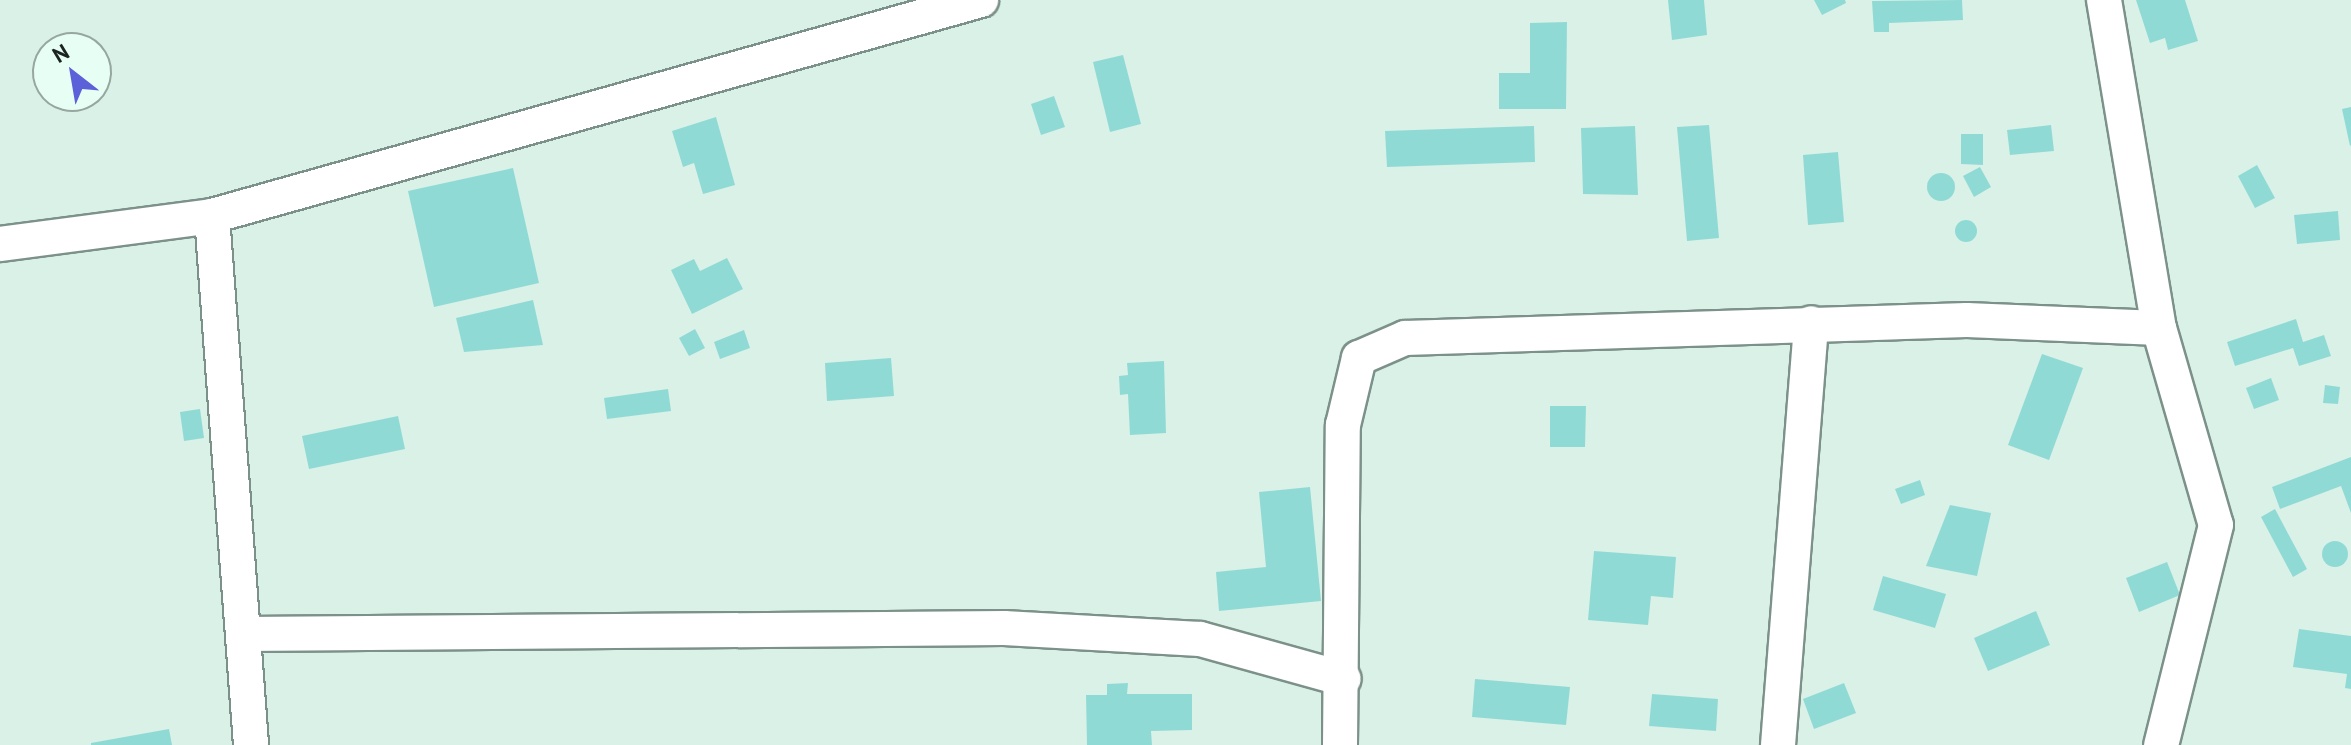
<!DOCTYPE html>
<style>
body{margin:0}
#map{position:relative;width:2351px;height:745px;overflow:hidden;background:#daf1e7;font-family:"PT Sans",sans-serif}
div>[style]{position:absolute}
.building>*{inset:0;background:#90dad5}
.round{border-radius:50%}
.roads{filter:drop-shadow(2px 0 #7c9189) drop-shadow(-2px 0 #7c9189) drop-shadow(0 2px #7c9189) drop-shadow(0 -2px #7c9189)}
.minor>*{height:34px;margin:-17px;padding:0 17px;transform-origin:17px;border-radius:17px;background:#fff}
span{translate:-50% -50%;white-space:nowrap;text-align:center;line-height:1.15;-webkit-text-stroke:6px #e7fef4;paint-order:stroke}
.north{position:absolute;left:32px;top:32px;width:80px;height:80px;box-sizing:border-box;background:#e7fef4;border:2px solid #96a7a0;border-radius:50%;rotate:329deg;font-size:22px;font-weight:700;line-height:32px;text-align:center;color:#1c2421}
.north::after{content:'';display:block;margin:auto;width:28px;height:36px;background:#5c61d9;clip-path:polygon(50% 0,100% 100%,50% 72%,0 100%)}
</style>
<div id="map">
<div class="building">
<i style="clip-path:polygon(1668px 0,1704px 0,1707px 35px,1672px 40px)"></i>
<i style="clip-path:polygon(1814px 0,1845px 0,1846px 3px,1822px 15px)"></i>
<i style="clip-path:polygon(1962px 0,1963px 20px,1889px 23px,1889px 32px,1874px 32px,1872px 1px)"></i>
<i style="clip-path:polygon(2136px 0,2185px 0,2198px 41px,2168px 50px,2165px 38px,2150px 43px)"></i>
<i style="clip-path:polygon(1567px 22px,1566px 109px,1499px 109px,1499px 73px,1530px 73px,1530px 23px)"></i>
<i style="clip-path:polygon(1123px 55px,1141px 124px,1110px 132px,1093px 62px)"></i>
<i style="clip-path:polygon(1054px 96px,1065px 127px,1041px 135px,1031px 104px)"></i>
<i style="clip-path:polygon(2351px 107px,2351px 145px,2350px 146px,2342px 109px)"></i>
<i style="clip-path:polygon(716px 117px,735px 185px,703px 194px,694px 163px,683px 167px,672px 131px)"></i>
<i style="clip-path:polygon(1709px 125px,1719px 238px,1687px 241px,1677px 127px)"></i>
<i style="clip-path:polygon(2051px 125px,2054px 151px,2010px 155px,2007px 130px)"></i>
<i style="clip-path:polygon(1534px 126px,1535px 162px,1387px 167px,1385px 131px)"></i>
<i style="clip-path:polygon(1635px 126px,1638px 195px,1583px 194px,1581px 128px)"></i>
<i style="clip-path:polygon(1961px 134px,1983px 134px,1983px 165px,1961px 164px)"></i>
<i style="clip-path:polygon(1838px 152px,1844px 222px,1808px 225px,1803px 155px)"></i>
<i style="clip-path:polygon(2257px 165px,2275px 198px,2255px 208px,2238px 176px)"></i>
<i style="clip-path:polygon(1980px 167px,1991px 187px,1974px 197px,1963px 176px)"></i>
<i style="clip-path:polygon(513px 168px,539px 283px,434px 307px,408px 191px)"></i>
<i class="round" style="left:1927px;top:173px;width:28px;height:28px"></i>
<i style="clip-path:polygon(2338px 211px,2340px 240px,2297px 244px,2294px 215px)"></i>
<i class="round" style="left:1955px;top:220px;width:22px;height:22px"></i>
<i style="clip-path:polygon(727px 258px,743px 289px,692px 314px,671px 270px,694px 259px,700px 271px)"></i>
<i style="clip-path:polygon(533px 300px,543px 345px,464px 352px,456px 318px)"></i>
<i style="clip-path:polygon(2296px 319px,2303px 342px,2324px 335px,2331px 356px,2299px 366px,2293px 348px,2235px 366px,2227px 342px)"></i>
<i style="clip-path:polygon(695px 329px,705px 348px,689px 356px,679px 338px)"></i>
<i style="clip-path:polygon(744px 330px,750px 348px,720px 359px,714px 342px)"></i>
<i style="clip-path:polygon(2042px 354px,2083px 368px,2049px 460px,2008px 445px)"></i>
<i style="clip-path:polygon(891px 358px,894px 396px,827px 401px,825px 363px)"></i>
<i style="clip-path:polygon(1164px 361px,1166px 433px,1130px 435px,1128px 394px,1120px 395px,1119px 376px,1128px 375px,1127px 363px)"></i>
<i style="clip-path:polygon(2271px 378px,2279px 400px,2254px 409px,2246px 388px)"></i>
<i style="clip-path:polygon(2325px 385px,2340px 387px,2338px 404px,2323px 403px)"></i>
<i style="clip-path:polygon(668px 389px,671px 411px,607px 419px,604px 398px)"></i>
<i style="clip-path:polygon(1550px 406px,1586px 406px,1585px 447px,1550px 447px)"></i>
<i style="clip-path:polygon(200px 409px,204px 438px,184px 441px,180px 412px)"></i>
<i style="clip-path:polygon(398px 416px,405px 449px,309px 469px,302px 436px)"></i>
<i style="clip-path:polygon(2351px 457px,2351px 513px,2341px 486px,2280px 509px,2272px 487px)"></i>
<i style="clip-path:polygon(1920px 480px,1925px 495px,1901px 504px,1895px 489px)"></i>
<i style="clip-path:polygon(1310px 487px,1321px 601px,1219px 611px,1216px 572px,1266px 567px,1259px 492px)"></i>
<i style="clip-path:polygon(1950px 505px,1991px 513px,1977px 576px,1926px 566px)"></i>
<i style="clip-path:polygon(2275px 509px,2307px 569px,2293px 577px,2261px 517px)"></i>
<i class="round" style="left:2322px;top:541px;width:26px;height:26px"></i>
<i style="clip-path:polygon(1594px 551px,1676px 557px,1673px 598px,1651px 596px,1648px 625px,1588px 620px)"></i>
<i style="clip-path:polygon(2167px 562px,2180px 595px,2139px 612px,2126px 578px)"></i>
<i style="clip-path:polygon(1883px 576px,1946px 594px,1935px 628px,1873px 610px)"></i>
<i style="clip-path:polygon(2036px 611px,2050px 645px,1988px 671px,1974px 638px)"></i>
<i style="clip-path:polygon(2299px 629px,2351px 636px,2351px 689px,2345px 688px,2347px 674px,2293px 667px)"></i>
<i style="clip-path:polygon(1475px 679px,1570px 687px,1566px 725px,1472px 717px)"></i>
<i style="clip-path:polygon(1128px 683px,1127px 694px,1192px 694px,1192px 730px,1151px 731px,1152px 745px,1087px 745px,1086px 695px,1107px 695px,1107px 684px)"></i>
<i style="clip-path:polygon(1844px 683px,1856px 713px,1814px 729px,1803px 699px)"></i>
<i style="clip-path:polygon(1652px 694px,1718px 699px,1716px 731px,1649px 726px)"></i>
<i style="clip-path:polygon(169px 729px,172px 745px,91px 745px,91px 743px)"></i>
</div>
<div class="roads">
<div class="minor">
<i style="left:2104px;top:0;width:333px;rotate:80.5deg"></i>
<i style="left:2159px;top:328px;width:205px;rotate:73.9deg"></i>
<i style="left:2216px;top:525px;width:227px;rotate:104deg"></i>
<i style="left:212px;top:216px;width:530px;rotate:85.78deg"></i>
<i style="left:0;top:244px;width:214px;rotate:-7.5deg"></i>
<i style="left:212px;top:216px;width:799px;rotate:-15.69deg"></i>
<i style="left:245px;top:634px;width:759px;rotate:-0.45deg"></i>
<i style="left:1004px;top:628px;width:196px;rotate:3.2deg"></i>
<i style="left:1200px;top:639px;width:149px;rotate:15.5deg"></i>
<i style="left:1340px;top:745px;width:320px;rotate:-89.5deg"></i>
<i style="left:1343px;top:425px;width:69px;rotate:-76.6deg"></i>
<i style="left:1359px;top:358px;width:50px;rotate:-23.5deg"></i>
<i style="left:1405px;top:338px;width:562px;rotate:-1.83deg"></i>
<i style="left:1967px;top:320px;width:192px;rotate:2.4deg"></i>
<i style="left:1778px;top:745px;width:423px;rotate:-85.5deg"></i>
</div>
</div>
<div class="north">N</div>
</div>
